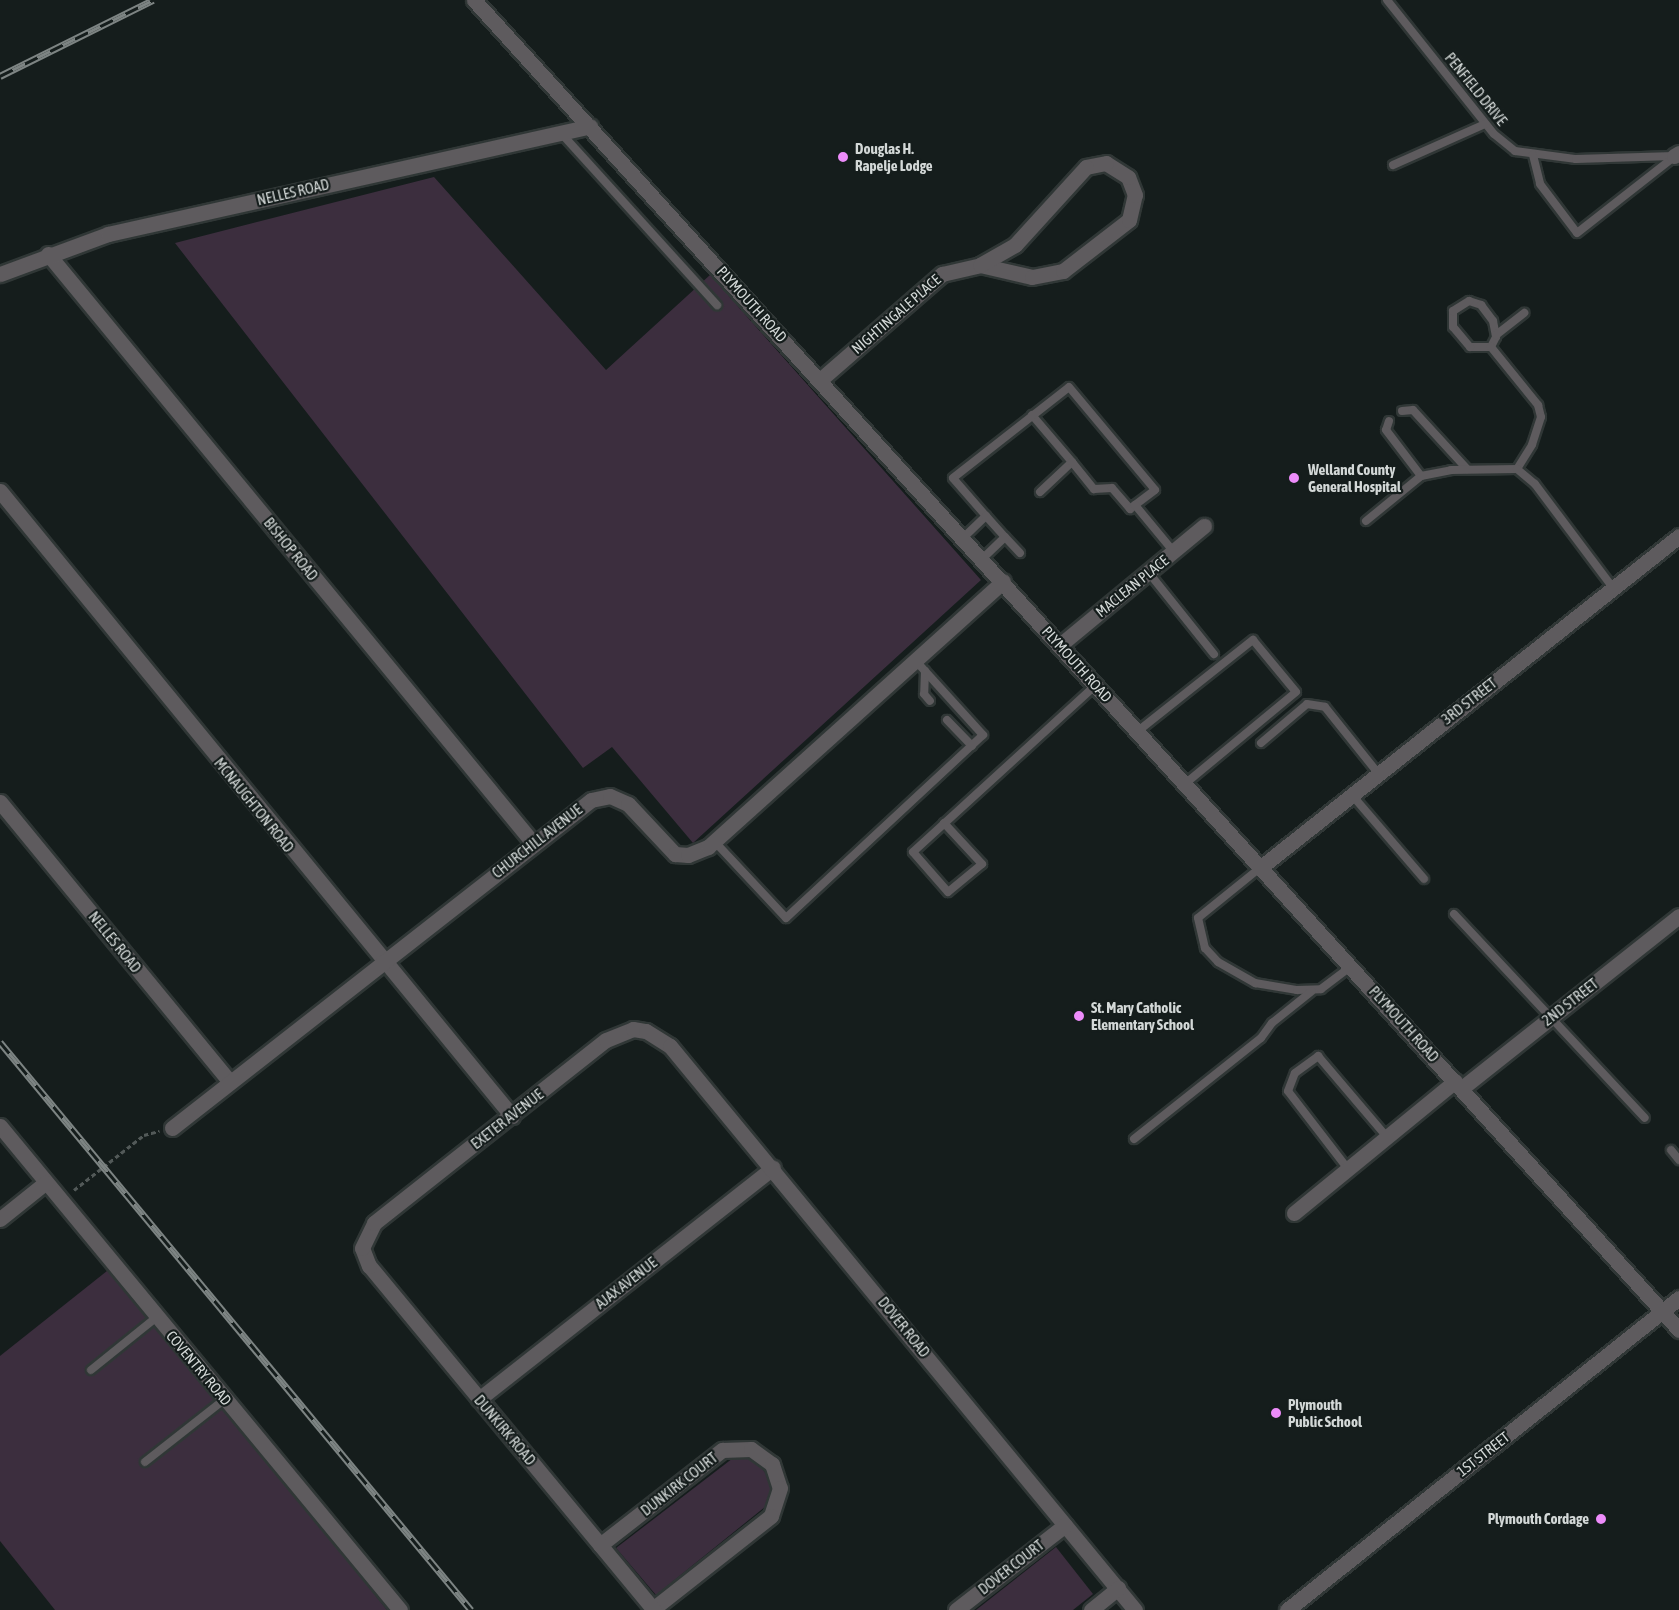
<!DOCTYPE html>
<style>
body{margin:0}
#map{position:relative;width:1679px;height:1610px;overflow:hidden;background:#151d1c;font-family:"Asap Condensed",sans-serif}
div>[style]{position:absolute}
.green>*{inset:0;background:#3c2e3e}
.path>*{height:3px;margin-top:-1.5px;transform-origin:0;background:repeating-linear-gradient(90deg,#525958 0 4.5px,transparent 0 7.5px)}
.roads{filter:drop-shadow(2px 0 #303736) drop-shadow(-2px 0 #303736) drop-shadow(0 2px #303736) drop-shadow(0 -2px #303736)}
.service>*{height:8px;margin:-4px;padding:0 4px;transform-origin:4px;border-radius:4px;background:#5e5b5e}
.minor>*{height:15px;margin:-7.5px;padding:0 7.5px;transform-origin:7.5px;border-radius:7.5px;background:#5e5b5e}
.tertiary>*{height:15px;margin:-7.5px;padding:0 7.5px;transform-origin:7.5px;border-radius:7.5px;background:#5e5b5e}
.rail>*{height:7px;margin-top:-3.5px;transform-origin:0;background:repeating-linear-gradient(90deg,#151d1c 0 14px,#7d8483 0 28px);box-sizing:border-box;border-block:2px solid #7d8483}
.dots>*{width:16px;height:16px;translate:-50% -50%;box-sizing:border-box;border:3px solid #151d1c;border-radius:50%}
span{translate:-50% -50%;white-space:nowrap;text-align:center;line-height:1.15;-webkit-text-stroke:4.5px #151d1c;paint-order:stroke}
.street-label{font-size:15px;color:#d3d8d7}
.poi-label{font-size:15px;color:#d3d8d7;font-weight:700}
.left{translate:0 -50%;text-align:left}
.right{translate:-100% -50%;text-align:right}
</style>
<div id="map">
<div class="green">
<i style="clip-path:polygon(434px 177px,606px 370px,710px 275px,981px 580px,693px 843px,612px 747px,583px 768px,175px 243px)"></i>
<i style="clip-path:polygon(112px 1267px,387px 1610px,55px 1610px,0 1541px,0 1356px)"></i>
<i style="clip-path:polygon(737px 1455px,756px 1461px,770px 1479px,771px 1502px,656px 1595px,616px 1548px)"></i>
<i style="clip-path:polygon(1056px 1547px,1093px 1594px,1073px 1610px,976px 1610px)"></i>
</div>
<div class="path">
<i style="left:74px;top:1190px;width:89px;rotate:-38.2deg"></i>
<i style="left:144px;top:1135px;width:16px;rotate:-15deg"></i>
</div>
<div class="roads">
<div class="service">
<i style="left:1387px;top:0;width:171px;rotate:51.4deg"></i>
<i style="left:1494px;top:134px;width:27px;rotate:39deg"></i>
<i style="left:1515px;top:151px;width:62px;rotate:7.5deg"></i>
<i style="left:1576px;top:159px;width:98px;rotate:-1.8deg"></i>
<i style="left:560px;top:132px;width:234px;rotate:47.8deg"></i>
<i style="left:1533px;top:155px;width:30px;rotate:76deg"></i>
<i style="left:1540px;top:184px;width:61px;rotate:52.9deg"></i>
<i style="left:1577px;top:233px;width:123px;rotate:-38.1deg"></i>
<i style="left:1393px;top:165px;width:101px;rotate:-24deg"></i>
<i style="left:1469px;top:301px;width:13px;rotate:18deg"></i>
<i style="left:1481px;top:305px;width:20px;rotate:53deg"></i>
<i style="left:1493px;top:321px;width:16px;rotate:79deg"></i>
<i style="left:1496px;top:337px;width:11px;rotate:117deg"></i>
<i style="left:1491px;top:347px;width:21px;rotate:180deg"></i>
<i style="left:1470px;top:347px;width:26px;rotate:-130deg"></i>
<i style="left:1453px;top:327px;width:16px;rotate:-90deg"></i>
<i style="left:1453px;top:311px;width:19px;rotate:-32deg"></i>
<i style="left:1496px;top:335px;width:36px;rotate:-38deg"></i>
<i style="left:1491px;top:347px;width:75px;rotate:51deg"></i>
<i style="left:1538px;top:405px;width:12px;rotate:76deg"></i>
<i style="left:1541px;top:417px;width:29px;rotate:108deg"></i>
<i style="left:1532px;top:445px;width:28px;rotate:122deg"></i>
<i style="left:1402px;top:411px;width:11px;rotate:-5deg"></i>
<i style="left:1413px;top:410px;width:80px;rotate:47.5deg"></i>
<i style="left:1032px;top:415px;width:62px;rotate:49.6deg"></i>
<i style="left:1389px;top:421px;width:9px;rotate:108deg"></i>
<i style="left:1386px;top:430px;width:58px;rotate:52.7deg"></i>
<i style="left:1040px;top:492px;width:44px;rotate:-43.2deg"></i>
<i style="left:1072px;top:462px;width:35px;rotate:51deg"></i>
<i style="left:1094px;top:489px;width:18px;rotate:-3deg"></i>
<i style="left:1112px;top:488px;width:28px;rotate:49deg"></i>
<i style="left:1130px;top:509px;width:6px;rotate:-39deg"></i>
<i style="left:986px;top:516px;width:50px;rotate:-131deg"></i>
<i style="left:953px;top:478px;width:147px;rotate:-38.1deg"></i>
<i style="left:1069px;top:387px;width:134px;rotate:50.1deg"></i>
<i style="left:1155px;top:490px;width:25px;rotate:143deg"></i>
<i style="left:1135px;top:505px;width:61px;rotate:50.3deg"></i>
<i style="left:1366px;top:521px;width:71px;rotate:-39.3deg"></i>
<i style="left:1421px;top:476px;width:31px;rotate:-11deg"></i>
<i style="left:1451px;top:470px;width:66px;rotate:-0.9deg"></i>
<i style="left:1517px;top:469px;width:23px;rotate:40deg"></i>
<i style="left:1535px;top:484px;width:130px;rotate:53.1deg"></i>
<i style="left:1005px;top:537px;width:22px;rotate:47deg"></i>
<i style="left:963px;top:538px;width:32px;rotate:-44deg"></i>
<i style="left:986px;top:516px;width:28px;rotate:48deg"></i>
<i style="left:1005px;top:537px;width:32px;rotate:136deg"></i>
<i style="left:1149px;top:573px;width:104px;rotate:51.3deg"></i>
<i style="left:925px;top:671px;width:23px;rotate:92deg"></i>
<i style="left:924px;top:694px;width:9px;rotate:49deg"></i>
<i style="left:947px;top:720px;width:36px;rotate:46deg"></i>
<i style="left:1138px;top:731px;width:147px;rotate:-38.4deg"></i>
<i style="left:1253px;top:640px;width:67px;rotate:50.4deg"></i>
<i style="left:1296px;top:692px;width:143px;rotate:140.4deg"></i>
<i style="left:1261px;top:743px;width:60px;rotate:-40.3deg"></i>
<i style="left:1307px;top:704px;width:18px;rotate:9deg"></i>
<i style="left:1325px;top:707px;width:83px;rotate:51.3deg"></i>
<i style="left:1351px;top:794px;width:112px;rotate:49.3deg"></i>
<i style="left:944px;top:823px;width:56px;rotate:47.2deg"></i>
<i style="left:982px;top:864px;width:44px;rotate:140.5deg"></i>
<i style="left:948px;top:892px;width:53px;rotate:-131.2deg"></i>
<i style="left:913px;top:852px;width:248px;rotate:-42.4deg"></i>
<i style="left:715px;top:842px;width:104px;rotate:46.9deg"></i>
<i style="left:786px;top:918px;width:269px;rotate:-42.9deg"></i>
<i style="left:983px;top:735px;width:101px;rotate:-132.2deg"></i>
<i style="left:1261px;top:867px;width:81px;rotate:141deg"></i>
<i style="left:1198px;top:918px;width:31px;rotate:77deg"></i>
<i style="left:1205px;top:948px;width:19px;rotate:47deg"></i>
<i style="left:1218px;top:962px;width:43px;rotate:29.6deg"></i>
<i style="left:1255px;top:983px;width:43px;rotate:9.5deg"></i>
<i style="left:1297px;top:990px;width:24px;rotate:-2deg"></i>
<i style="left:1321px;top:989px;width:38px;rotate:-37deg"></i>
<i style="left:1454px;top:914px;width:279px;rotate:46.9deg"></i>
<i style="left:1134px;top:1139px;width:162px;rotate:-38.5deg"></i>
<i style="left:1261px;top:1038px;width:19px;rotate:-54deg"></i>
<i style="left:1272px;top:1023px;width:51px;rotate:-38.7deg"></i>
<i style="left:1671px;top:1150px;width:13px;rotate:51deg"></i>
<i style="left:1348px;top:1169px;width:98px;rotate:-127.6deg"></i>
<i style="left:1288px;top:1091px;width:19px;rotate:-69deg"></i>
<i style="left:1295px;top:1073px;width:29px;rotate:-36deg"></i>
<i style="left:1318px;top:1056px;width:106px;rotate:49.6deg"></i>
<i style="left:91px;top:1370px;width:85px;rotate:-38.8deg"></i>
<i style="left:145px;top:1462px;width:102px;rotate:-38.2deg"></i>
</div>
<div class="minor">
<i style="left:1674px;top:156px;width:6px;rotate:-31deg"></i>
<i style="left:48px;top:254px;width:764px;rotate:50.52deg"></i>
<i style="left:0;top:274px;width:115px;rotate:-20.3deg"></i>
<i style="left:108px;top:234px;width:494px;rotate:-12.6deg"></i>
<i style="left:820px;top:380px;width:162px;rotate:-41deg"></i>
<i style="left:942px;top:274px;width:39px;rotate:-13deg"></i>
<i style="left:980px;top:265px;width:53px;rotate:13deg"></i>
<i style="left:1032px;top:277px;width:32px;rotate:-11deg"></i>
<i style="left:1063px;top:271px;width:83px;rotate:-37.7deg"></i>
<i style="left:1129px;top:220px;width:26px;rotate:-77deg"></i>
<i style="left:1135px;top:195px;width:19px;rotate:-111deg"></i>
<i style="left:1128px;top:177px;width:26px;rotate:-148deg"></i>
<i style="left:1106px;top:163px;width:20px;rotate:169deg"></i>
<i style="left:1086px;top:167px;width:105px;rotate:132.3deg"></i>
<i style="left:1015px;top:245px;width:40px;rotate:150.3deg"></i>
<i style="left:0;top:491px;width:808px;rotate:50.68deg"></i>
<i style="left:1060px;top:645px;width:187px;rotate:-39.6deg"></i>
<i style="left:0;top:802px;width:362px;rotate:50.6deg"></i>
<i style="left:1261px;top:867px;width:533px;rotate:-38.37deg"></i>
<i style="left:1462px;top:1088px;width:277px;rotate:-38.4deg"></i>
<i style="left:0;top:1126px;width:628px;rotate:50.43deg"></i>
<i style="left:172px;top:1128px;width:532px;rotate:-38.05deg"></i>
<i style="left:591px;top:800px;width:19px;rotate:-12deg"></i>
<i style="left:610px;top:796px;width:20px;rotate:24deg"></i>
<i style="left:628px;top:804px;width:69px;rotate:46.8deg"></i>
<i style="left:675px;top:854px;width:13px;rotate:4deg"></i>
<i style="left:688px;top:855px;width:22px;rotate:-22deg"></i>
<i style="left:708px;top:847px;width:397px;rotate:-42deg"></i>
<i style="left:1294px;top:1213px;width:208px;rotate:-39.3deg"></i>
<i style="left:0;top:1219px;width:58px;rotate:-38.7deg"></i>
<i style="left:479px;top:1399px;width:374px;rotate:-38.2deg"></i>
<i style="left:600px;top:1545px;width:155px;rotate:-37.9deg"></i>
<i style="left:722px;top:1450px;width:29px;rotate:-2deg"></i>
<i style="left:751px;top:1449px;width:26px;rotate:36deg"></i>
<i style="left:772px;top:1464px;width:25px;rotate:72deg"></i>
<i style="left:780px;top:1488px;width:29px;rotate:108deg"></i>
<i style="left:771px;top:1516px;width:150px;rotate:141.8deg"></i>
<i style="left:654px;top:1610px;width:447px;rotate:-129.6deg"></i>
<i style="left:369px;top:1266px;width:19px;rotate:-111deg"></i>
<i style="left:362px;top:1248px;width:28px;rotate:-64deg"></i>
<i style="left:374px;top:1223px;width:295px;rotate:-38.3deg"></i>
<i style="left:606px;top:1040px;width:29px;rotate:-22deg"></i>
<i style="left:633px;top:1029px;width:13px;rotate:9deg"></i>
<i style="left:646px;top:1031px;width:28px;rotate:32deg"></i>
<i style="left:670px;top:1046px;width:731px;rotate:50.5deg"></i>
<i style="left:956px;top:1610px;width:138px;rotate:-37.9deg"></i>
<i style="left:1091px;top:1610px;width:35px;rotate:-39deg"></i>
<i style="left:1287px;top:1610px;width:501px;rotate:-38.52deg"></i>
</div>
<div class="tertiary">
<i style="left:474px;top:0;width:1795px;rotate:47.82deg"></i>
</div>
</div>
<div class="rail">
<i style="left:0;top:76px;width:171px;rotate:-26.4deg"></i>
<i style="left:0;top:1042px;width:738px;rotate:50.33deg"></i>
</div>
<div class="dots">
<i style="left:843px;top:157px;background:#ed8cfa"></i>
<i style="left:1294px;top:478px;background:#ed8cfa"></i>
<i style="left:1079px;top:1016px;background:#ed8cfa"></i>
<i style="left:1276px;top:1413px;background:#ed8cfa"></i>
<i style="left:1601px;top:1519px;background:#ed8cfa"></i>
</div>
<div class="street-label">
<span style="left:1476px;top:89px;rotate:51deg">PENFIELD DRIVE</span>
<span style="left:293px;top:192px;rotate:-13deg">NELLES ROAD</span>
<span style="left:752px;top:304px;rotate:48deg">PLYMOUTH ROAD</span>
<span style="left:896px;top:314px;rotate:-41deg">NIGHTINGALE PLACE</span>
<span style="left:291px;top:549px;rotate:51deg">BISHOP ROAD</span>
<span style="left:1132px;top:586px;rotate:-39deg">MACLEAN PLACE</span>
<span style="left:1077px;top:664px;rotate:48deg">PLYMOUTH ROAD</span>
<span style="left:1469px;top:701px;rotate:-38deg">3RD STREET</span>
<span style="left:254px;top:805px;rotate:51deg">MCNAUGHTON ROAD</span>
<span style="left:537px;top:841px;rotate:-38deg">CHURCHILL AVENUE</span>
<span style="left:115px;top:942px;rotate:51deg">NELLES ROAD</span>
<span style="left:1570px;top:1002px;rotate:-38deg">2ND STREET</span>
<span style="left:1404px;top:1024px;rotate:48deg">PLYMOUTH ROAD</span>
<span style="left:507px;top:1119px;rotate:-38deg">EXETER AVENUE</span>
<span style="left:626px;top:1283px;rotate:-38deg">AJAX AVENUE</span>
<span style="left:904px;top:1327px;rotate:51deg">DOVER ROAD</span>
<span style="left:199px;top:1368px;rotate:50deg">COVENTRY ROAD</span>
<span style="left:505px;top:1430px;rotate:50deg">DUNKIRK ROAD</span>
<span style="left:1483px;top:1454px;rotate:-38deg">1ST STREET</span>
<span style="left:679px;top:1484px;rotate:-38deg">DUNKIRK COURT</span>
<span style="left:1011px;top:1567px;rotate:-38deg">DOVER COURT</span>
</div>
<div class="poi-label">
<span class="left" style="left:855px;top:157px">Douglas H.<br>Rapelje Lodge</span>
<span class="left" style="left:1308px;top:478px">Welland County<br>General Hospital</span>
<span class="left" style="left:1091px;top:1016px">St. Mary Catholic<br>Elementary School</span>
<span class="left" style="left:1288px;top:1413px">Plymouth<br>Public School</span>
<span class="right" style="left:1589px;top:1519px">Plymouth Cordage</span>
</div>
</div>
